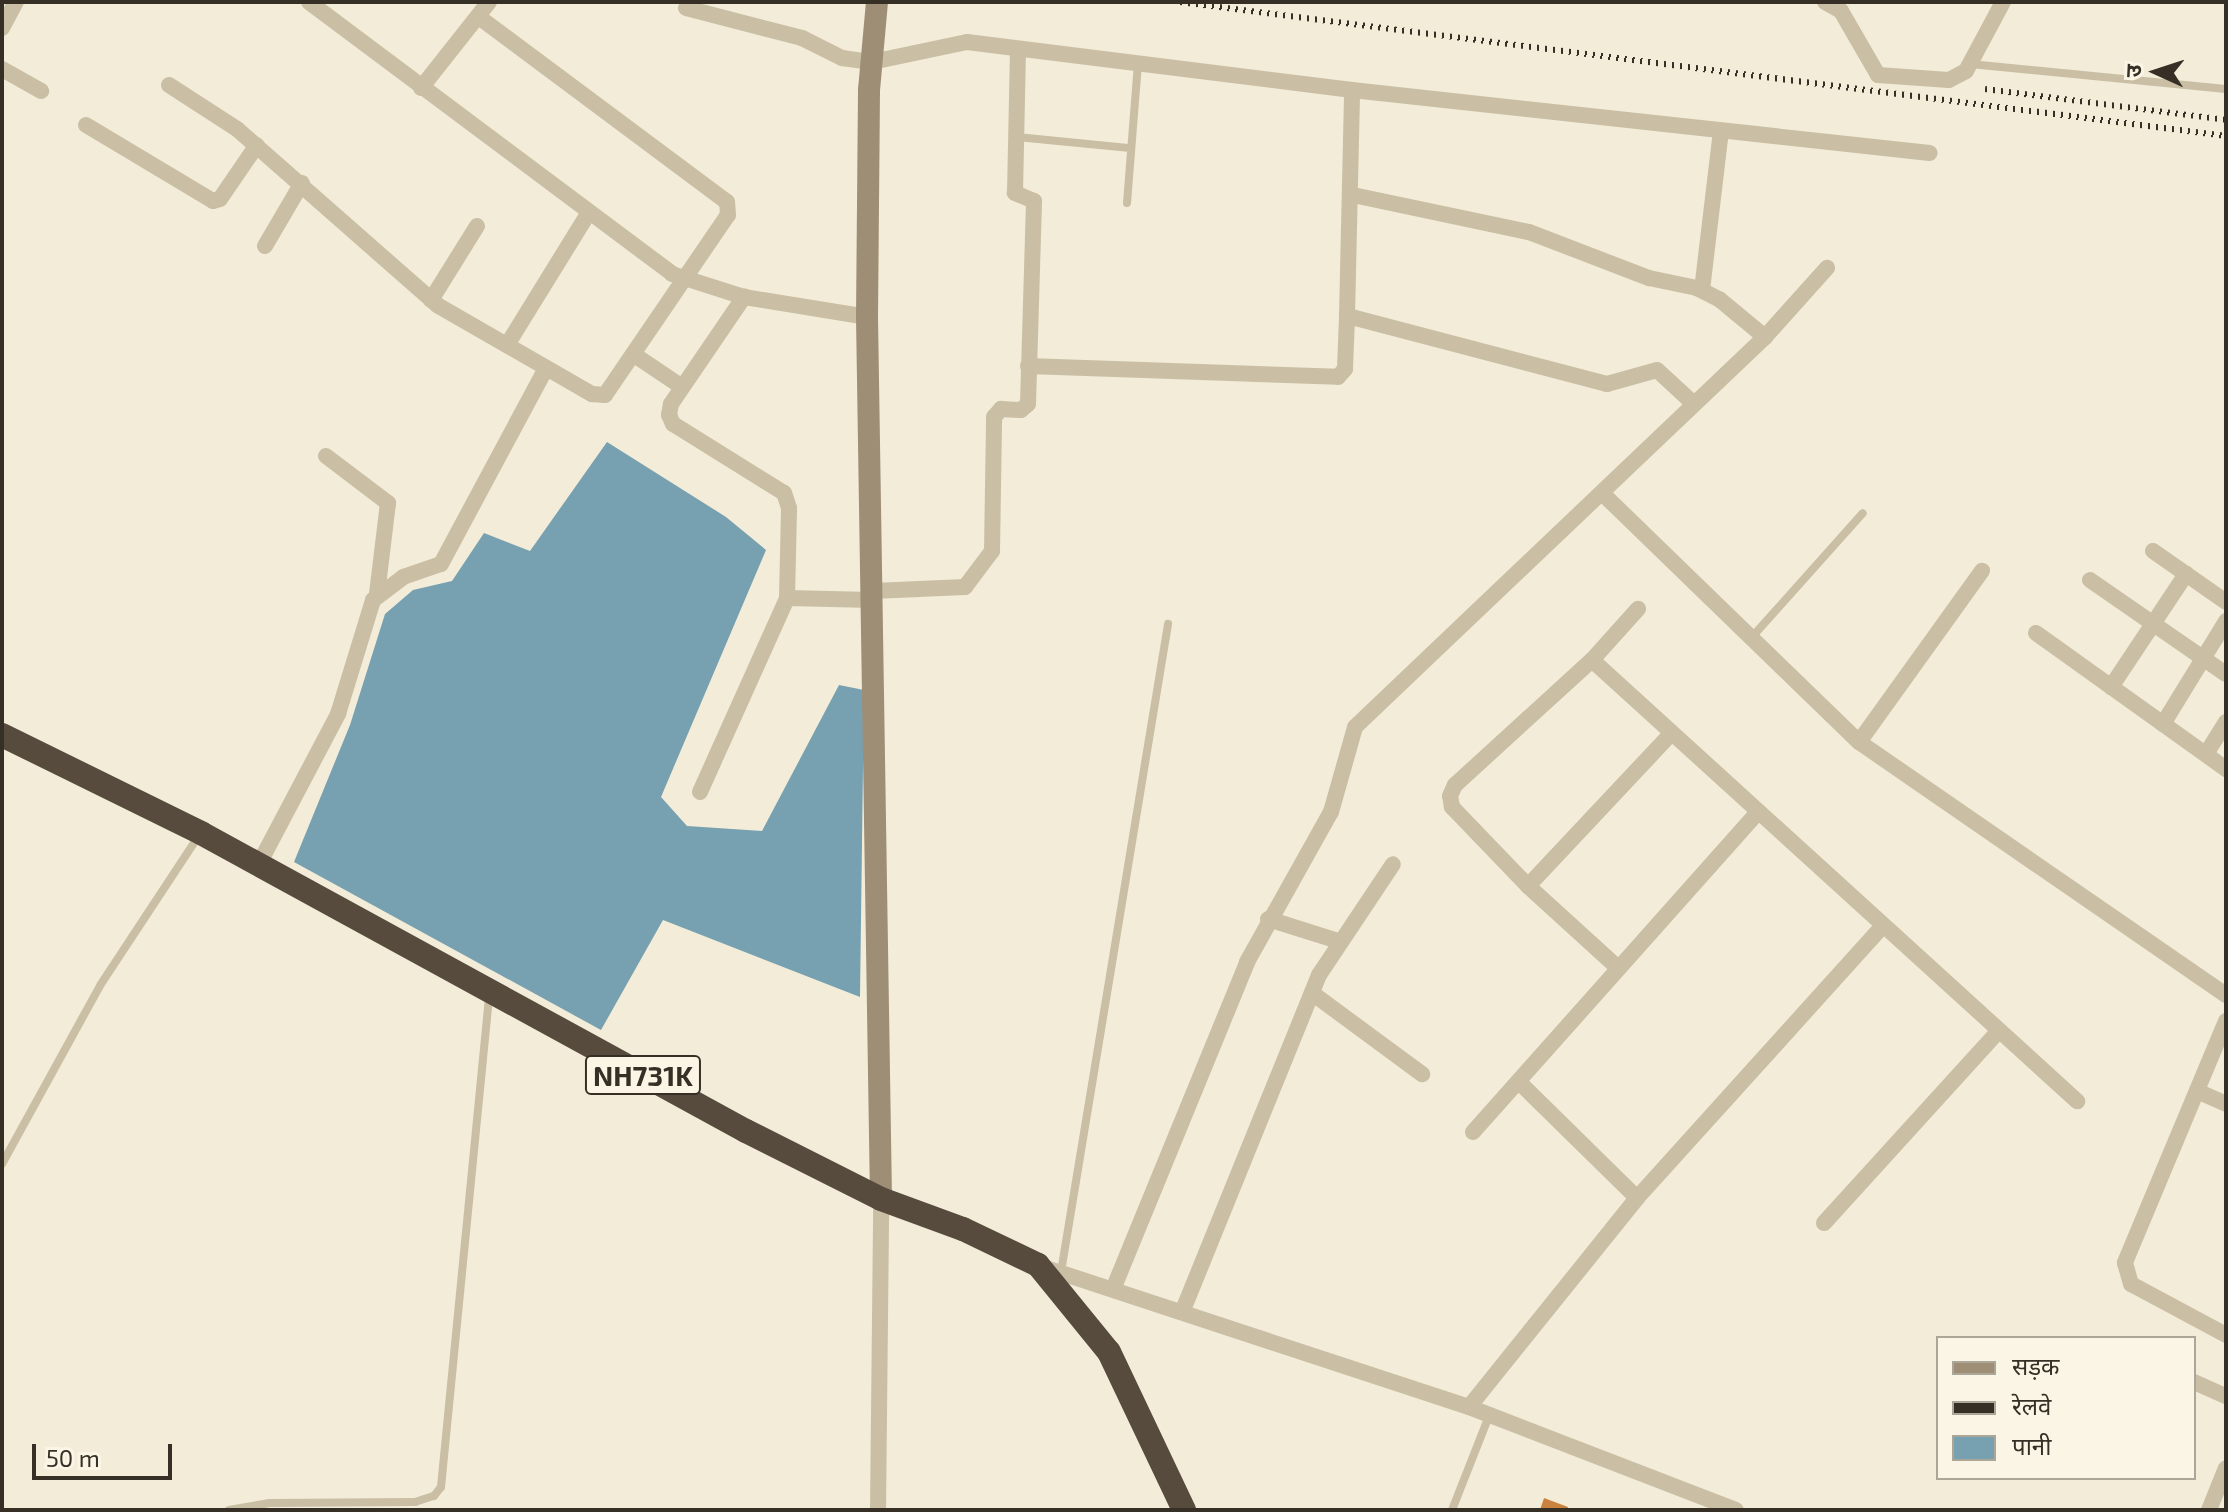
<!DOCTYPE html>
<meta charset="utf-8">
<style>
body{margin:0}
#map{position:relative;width:2228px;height:1512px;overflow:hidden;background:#f2ecd9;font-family:"Exo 2","Noto Sans Devanagari",sans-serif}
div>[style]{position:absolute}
.water>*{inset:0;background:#77a0b0}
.building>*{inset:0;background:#ca833f}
.lane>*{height:8px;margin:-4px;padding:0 4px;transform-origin:4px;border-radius:4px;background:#cabfa4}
.street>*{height:16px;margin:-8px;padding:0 8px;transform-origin:8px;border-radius:8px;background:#cabfa4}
.secondary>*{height:22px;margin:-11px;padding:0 11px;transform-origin:11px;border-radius:11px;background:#9e8e76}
.highway>*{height:24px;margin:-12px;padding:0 12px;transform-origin:12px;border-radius:12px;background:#574b3d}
.rail>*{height:6px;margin-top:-3px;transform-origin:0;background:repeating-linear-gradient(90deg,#362f26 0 2px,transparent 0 8px)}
span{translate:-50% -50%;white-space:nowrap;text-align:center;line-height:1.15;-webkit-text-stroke:8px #faf5e5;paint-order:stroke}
.shield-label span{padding:2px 6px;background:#faf5e5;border:2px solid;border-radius:6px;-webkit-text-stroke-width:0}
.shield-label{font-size:28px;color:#362f26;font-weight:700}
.frame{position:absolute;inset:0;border:4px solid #362f26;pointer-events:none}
.legend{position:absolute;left:1936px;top:1336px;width:260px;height:144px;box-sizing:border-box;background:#faf5e5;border:2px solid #aca699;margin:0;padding:10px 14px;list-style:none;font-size:24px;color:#362f26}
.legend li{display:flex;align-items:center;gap:16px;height:40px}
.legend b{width:40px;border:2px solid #aca699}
.north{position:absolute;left:2116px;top:32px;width:80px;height:80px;-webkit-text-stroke:6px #faf5e5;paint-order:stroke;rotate:273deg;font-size:22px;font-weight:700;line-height:32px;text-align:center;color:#362f26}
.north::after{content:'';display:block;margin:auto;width:28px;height:36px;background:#362f26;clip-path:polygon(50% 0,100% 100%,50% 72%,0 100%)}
.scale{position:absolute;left:32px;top:1444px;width:140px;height:36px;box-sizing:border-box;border:4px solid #362f26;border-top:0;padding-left:10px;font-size:24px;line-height:28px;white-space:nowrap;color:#362f26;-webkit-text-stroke:6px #faf5e5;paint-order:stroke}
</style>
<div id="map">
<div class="water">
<i style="clip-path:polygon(607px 442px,726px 517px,766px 550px,661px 797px,687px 826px,762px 831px,839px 685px,864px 690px,860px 997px,663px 920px,601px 1030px,294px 862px,350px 725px,385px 614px,413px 590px,452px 581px,484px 533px,530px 551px)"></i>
</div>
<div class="building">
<i style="clip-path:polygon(1544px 1498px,1568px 1507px,1567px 1510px,1540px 1510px)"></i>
</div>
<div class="lane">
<i style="left:1970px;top:64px;width:257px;rotate:5.6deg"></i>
<i style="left:1017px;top:137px;width:114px;rotate:5.6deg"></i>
<i style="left:1127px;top:203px;width:140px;rotate:-85.5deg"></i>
<i style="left:1752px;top:637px;width:166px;rotate:-48.2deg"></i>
<i style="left:2px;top:1164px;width:205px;rotate:-61.2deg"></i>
<i style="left:101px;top:984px;width:176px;rotate:-56.6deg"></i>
<i style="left:1061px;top:1272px;width:657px;rotate:-80.62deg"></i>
<i style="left:229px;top:1510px;width:41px;rotate:-9.9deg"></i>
<i style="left:269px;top:1503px;width:146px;rotate:-0.4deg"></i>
<i style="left:415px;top:1502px;width:20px;rotate:-18deg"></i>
<i style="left:434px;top:1496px;width:11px;rotate:-52deg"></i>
<i style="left:441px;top:1487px;width:493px;rotate:-84.4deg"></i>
<i style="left:1452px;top:1510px;width:101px;rotate:-68.5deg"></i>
</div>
<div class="street">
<i style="left:309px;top:2px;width:454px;rotate:36.8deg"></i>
<i style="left:672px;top:274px;width:76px;rotate:17.7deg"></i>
<i style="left:744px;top:297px;width:125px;rotate:9.2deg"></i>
<i style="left:1825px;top:2px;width:18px;rotate:29deg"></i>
<i style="left:1841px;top:11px;width:74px;rotate:60deg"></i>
<i style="left:1878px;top:75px;width:71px;rotate:4deg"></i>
<i style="left:1949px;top:80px;width:19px;rotate:-28deg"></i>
<i style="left:1966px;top:71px;width:78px;rotate:-61.8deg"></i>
<i style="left:686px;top:8px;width:120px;rotate:14.5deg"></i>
<i style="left:802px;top:38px;width:45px;rotate:26.6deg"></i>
<i style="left:842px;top:58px;width:30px;rotate:8deg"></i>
<i style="left:872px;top:62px;width:97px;rotate:-11.9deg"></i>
<i style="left:967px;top:42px;width:388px;rotate:7.1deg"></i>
<i style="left:2px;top:28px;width:30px;rotate:-62deg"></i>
<i style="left:2px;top:69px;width:45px;rotate:29.4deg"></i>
<i style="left:169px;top:85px;width:81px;rotate:32.9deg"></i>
<i style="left:237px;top:129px;width:266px;rotate:41.3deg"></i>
<i style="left:437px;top:305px;width:179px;rotate:29.9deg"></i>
<i style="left:592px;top:394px;width:13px;rotate:4deg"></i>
<i style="left:605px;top:395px;width:218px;rotate:-55.7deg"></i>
<i style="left:728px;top:215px;width:13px;rotate:-94deg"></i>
<i style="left:727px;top:202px;width:309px;rotate:-143.3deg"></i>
<i style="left:421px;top:88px;width:110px;rotate:-51.7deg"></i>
<i style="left:86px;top:125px;width:148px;rotate:30.9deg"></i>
<i style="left:213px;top:201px;width:7px;rotate:-16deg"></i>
<i style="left:220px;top:199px;width:65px;rotate:-55.6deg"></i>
<i style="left:1353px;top:195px;width:180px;rotate:11.9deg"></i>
<i style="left:1529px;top:232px;width:129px;rotate:21deg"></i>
<i style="left:1649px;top:278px;width:49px;rotate:11.8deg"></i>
<i style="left:1697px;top:288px;width:25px;rotate:27deg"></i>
<i style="left:1719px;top:299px;width:60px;rotate:39.6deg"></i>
<i style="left:265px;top:246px;width:73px;rotate:-59.6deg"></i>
<i style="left:1702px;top:290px;width:160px;rotate:-83.2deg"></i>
<i style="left:431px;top:300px;width:87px;rotate:-58.1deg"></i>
<i style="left:507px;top:345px;width:154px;rotate:-58.3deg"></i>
<i style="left:633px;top:354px;width:59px;rotate:34deg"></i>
<i style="left:1028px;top:366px;width:310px;rotate:2deg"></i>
<i style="left:1338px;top:377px;width:11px;rotate:-49deg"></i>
<i style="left:1345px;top:369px;width:53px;rotate:-87.8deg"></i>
<i style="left:1694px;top:404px;width:50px;rotate:-137.4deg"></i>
<i style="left:1657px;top:370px;width:52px;rotate:164.4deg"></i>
<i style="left:1607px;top:384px;width:269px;rotate:-165.3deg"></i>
<i style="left:1347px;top:316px;width:226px;rotate:-88.7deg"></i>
<i style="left:1352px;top:90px;width:581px;rotate:6.22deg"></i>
<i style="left:326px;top:456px;width:78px;rotate:37.2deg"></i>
<i style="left:388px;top:503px;width:92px;rotate:96.9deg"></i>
<i style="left:1603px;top:494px;width:356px;rotate:44.1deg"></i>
<i style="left:1859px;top:742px;width:446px;rotate:34.6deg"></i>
<i style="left:2153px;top:551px;width:89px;rotate:34.9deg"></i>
<i style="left:2090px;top:580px;width:165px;rotate:34.7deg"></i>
<i style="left:873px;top:591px;width:92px;rotate:-2.5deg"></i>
<i style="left:965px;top:587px;width:45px;rotate:-53.1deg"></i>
<i style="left:992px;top:551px;width:134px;rotate:-89.1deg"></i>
<i style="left:994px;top:417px;width:11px;rotate:-49deg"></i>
<i style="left:1001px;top:409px;width:20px;rotate:3deg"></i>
<i style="left:1021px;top:410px;width:9px;rotate:-41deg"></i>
<i style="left:1028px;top:404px;width:203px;rotate:-88.3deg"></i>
<i style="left:1034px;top:201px;width:21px;rotate:-157deg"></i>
<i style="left:1015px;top:193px;width:144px;rotate:-88.8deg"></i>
<i style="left:787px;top:598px;width:86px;rotate:1.3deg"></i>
<i style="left:2036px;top:633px;width:234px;rotate:35.6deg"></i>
<i style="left:1592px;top:660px;width:656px;rotate:42.28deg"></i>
<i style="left:2111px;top:687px;width:136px;rotate:-56.4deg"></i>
<i style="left:2163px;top:724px;width:121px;rotate:-58.5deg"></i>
<i style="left:1859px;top:742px;width:211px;rotate:-54.3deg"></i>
<i style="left:2206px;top:754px;width:38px;rotate:-58deg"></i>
<i style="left:700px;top:792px;width:213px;rotate:-65.8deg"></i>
<i style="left:787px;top:598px;width:90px;rotate:-88.7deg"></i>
<i style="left:789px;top:508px;width:16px;rotate:-108deg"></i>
<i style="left:784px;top:493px;width:131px;rotate:-148.1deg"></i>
<i style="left:673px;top:424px;width:10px;rotate:-114deg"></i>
<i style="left:669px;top:415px;width:11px;rotate:-80deg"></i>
<i style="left:671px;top:404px;width:130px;rotate:-55.7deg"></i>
<i style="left:259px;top:864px;width:170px;rotate:-62.2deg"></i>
<i style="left:338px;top:714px;width:119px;rotate:-72.9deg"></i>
<i style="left:373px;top:600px;width:38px;rotate:-37deg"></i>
<i style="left:403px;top:577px;width:40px;rotate:-18.9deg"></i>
<i style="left:441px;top:564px;width:222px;rotate:-61.8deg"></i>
<i style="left:1528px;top:886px;width:207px;rotate:-46.8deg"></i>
<i style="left:1268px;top:919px;width:73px;rotate:17.4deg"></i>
<i style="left:1617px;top:967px;width:120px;rotate:-137.7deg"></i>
<i style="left:1528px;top:886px;width:110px;rotate:-133.9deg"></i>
<i style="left:1452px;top:807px;width:11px;rotate:-100deg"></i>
<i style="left:1450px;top:796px;width:12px;rotate:-66deg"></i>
<i style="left:1455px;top:785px;width:185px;rotate:-42.4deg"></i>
<i style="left:1592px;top:660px;width:69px;rotate:-48deg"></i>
<i style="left:1312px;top:993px;width:137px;rotate:36.4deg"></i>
<i style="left:2226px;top:1021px;width:262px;rotate:112.7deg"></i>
<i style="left:2125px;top:1263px;width:22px;rotate:74deg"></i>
<i style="left:2131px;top:1284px;width:108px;rotate:28.2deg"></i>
<i style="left:1519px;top:1082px;width:165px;rotate:44.5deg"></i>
<i style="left:2197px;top:1091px;width:32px;rotate:24deg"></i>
<i style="left:1473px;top:1132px;width:429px;rotate:-48.3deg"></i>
<i style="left:1824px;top:1223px;width:260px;rotate:-47.7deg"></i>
<i style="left:1040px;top:1266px;width:452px;rotate:18.2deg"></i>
<i style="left:1469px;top:1407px;width:286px;rotate:21.1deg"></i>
<i style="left:1114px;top:1287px;width:351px;rotate:-67.7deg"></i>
<i style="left:1247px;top:962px;width:172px;rotate:-60.8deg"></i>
<i style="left:1331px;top:812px;width:88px;rotate:-74.2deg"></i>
<i style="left:1355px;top:727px;width:566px;rotate:-43.57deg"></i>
<i style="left:1765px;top:337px;width:93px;rotate:-48.1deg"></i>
<i style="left:1183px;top:1310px;width:362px;rotate:-67.9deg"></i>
<i style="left:1319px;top:975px;width:133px;rotate:-56.3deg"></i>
<i style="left:2194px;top:1382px;width:35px;rotate:24deg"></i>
<i style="left:1469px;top:1407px;width:268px;rotate:-51.2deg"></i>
<i style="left:1637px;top:1198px;width:367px;rotate:-47.9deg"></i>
<i style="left:878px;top:1510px;width:311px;rotate:-89.4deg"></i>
<i style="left:2209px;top:1510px;width:45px;rotate:-68deg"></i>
</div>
<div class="secondary">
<i style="left:877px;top:2px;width:88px;rotate:95.2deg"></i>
<i style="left:869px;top:90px;width:227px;rotate:90.5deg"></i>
<i style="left:867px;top:317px;width:882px;rotate:89.09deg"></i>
</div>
<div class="highway">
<i style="left:2px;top:735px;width:222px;rotate:26.2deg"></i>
<i style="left:201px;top:833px;width:621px;rotate:28.67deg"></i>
<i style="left:746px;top:1131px;width:151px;rotate:26.7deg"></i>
<i style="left:881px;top:1199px;width:87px;rotate:20.1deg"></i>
<i style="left:963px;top:1229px;width:83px;rotate:25.6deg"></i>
<i style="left:1038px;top:1265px;width:112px;rotate:50.8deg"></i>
<i style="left:1109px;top:1352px;width:175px;rotate:64.6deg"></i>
</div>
<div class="rail">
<i style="left:1180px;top:2px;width:1055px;rotate:7.3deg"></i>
<i style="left:1985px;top:89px;width:243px;rotate:7.3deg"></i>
</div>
<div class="shield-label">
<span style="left:643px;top:1075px">NH731K</span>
</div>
<div class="frame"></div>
<ul class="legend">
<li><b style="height:10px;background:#9e8e76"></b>सड़क</li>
<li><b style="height:10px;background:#362f26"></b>रेलवे</li>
<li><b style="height:22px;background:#77a0b0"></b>पानी</li>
</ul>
<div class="north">उ</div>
<div class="scale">50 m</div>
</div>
